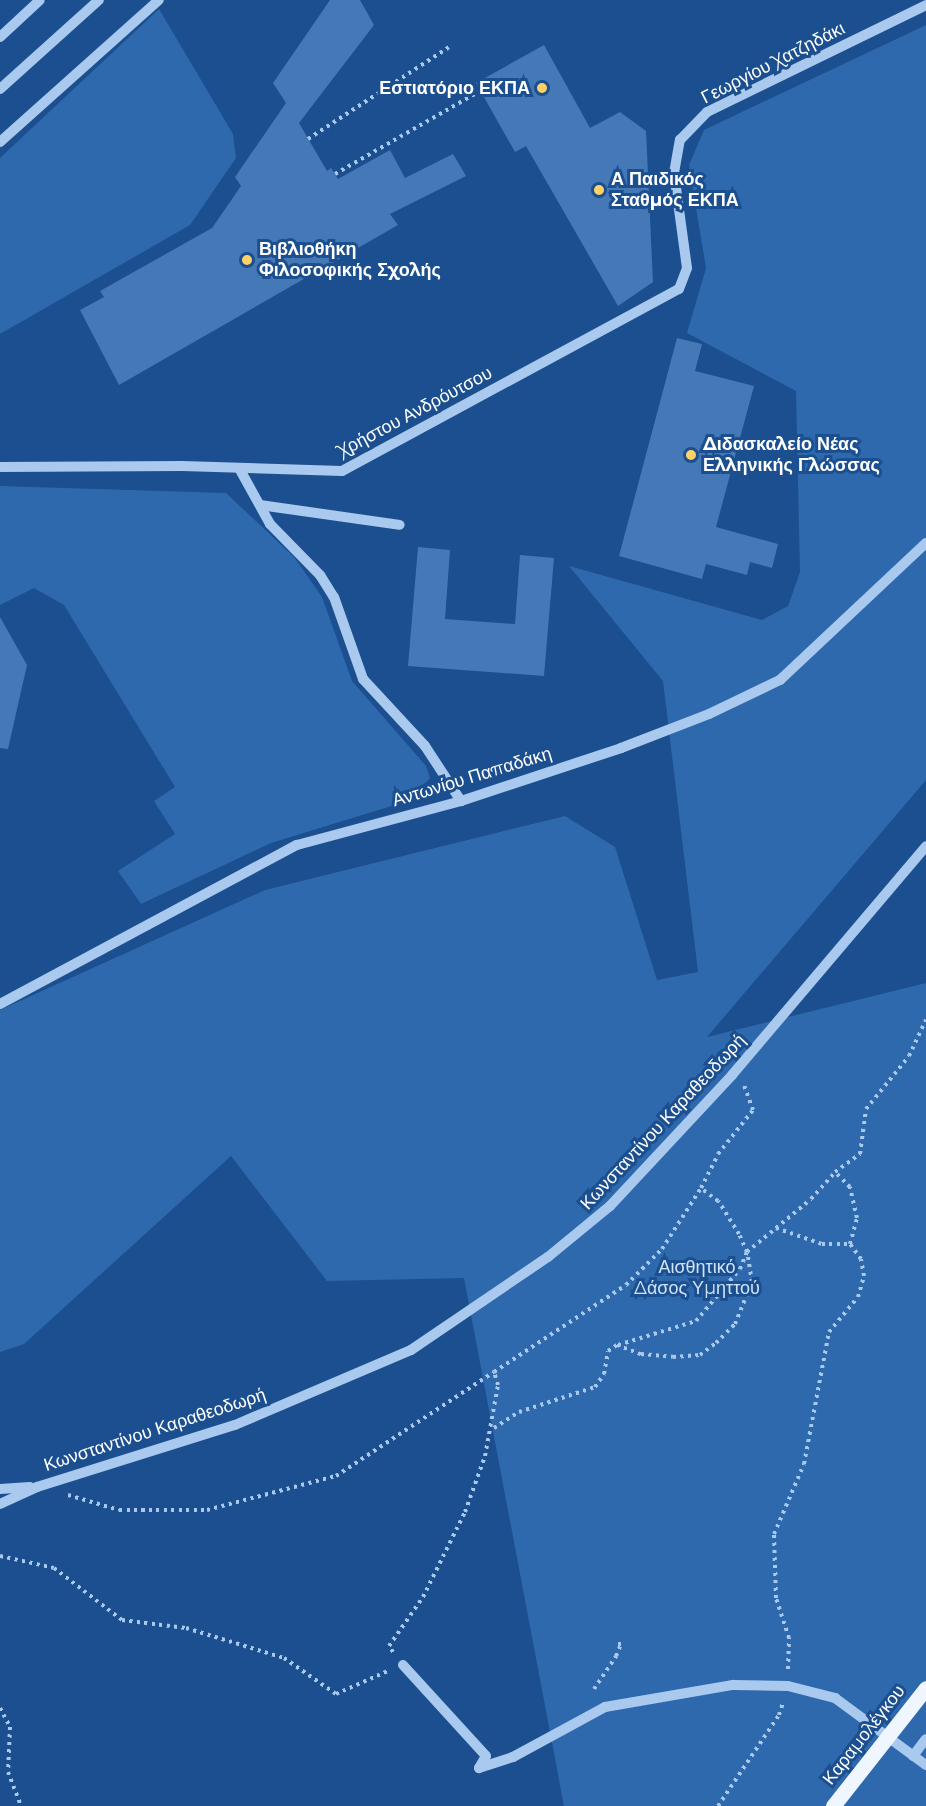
<!DOCTYPE html>
<meta charset="utf-8">
<style>
body{margin:0}
#map{position:relative;width:926px;height:1806px;overflow:hidden;background:#1b4f8f;font-family:Montserrat,sans-serif}
div>[style]{position:absolute}
.green>*{inset:0;background:#2e69ad}
.building>*{inset:0;background:#4478b7}
.path>*{height:4px;margin-top:-2px;transform-origin:0;background:repeating-linear-gradient(90deg,#a9c9ee 0 3px,transparent 0 7.5px)}
.minor>*{height:10px;margin:-5px;padding:0 5px;transform-origin:5px;border-radius:5px;background:#a9c9ee}
.major>*{height:15px;margin:-7.5px;padding:0 7.5px;transform-origin:7.5px;border-radius:7.5px;background:#f0f6ff}
.dots>*{width:16px;height:16px;translate:-50% -50%;box-sizing:border-box;border:3px solid #1b4f8f;border-radius:50%}
span{translate:-50% -50%;white-space:nowrap;text-align:center;line-height:1.15;-webkit-text-stroke:6px #1b4f8f;paint-order:stroke}
.street-label{font-size:18px;color:#fff}
.poi-label{font-size:18px;color:#fff;font-weight:700}
.right{translate:-100% -50%;text-align:right}
.left{translate:0 -50%;text-align:left}
.park-label{font-size:18px;color:#cfe3fa}
</style>
<div id="map">
<div class="green">
<i style="clip-path:polygon(159px 9px,233px 134px,236px 158px,190px 225px,0 334px,0 158px)"></i>
<i style="clip-path:polygon(926px 25px,926px 780px,707px 1037px,926px 983px,926px 1806px,564px 1806px,464px 1278px,327px 1281px,231px 1156px,24px 1344px,0 1352px,0 1010px,265px 890px,565px 816px,615px 847px,657px 980px,698px 972px,663px 681px,569px 566px,762px 620px,788px 606px,800px 572px,796px 391px,687px 333px,706px 268px,689px 165px,704px 130px)"></i>
<i style="clip-path:polygon(0 486px,226px 493px,294px 557px,322px 597px,352px 681px,426px 766px,430px 778px,411px 800px,271px 843px,141px 904px,118px 871px,175px 834px,154px 801px,175px 787px,64px 605px,34px 588px,0 605px)"></i>
</div>
<div class="building">
<i style="clip-path:polygon(330px 0,360px 0,374px 25px,299px 123px,327px 171px,331px 168px,338px 179px,390px 150px,405px 178px,453px 154px,466px 176px,390px 214px,398px 225px,119px 385px,80px 310px,104px 297px,100px 291px,212px 228px,241px 186px,235px 177px,286px 103px,273px 83px)"></i>
<i style="clip-path:polygon(544px 45px,590px 128px,620px 112px,646px 131px,653px 282px,618px 306px,526px 146px,515px 152px,476px 83px)"></i>
<i style="clip-path:polygon(677px 338px,702px 344px,695px 371px,754px 386px,716px 527px,778px 544px,772px 568px,750px 562px,747px 575px,706px 564px,702px 579px,619px 556px)"></i>
<i style="clip-path:polygon(418px 547px,450px 550px,445px 619px,515px 624px,520px 555px,554px 558px,544px 676px,408px 666px)"></i>
<i style="clip-path:polygon(0 617px,27px 665px,8px 749px,0 748px)"></i>
</div>
<div class="path">
<i style="left:308px;top:139px;width:168px;rotate:-33.1deg"></i>
<i style="left:335px;top:174px;width:167px;rotate:-29.8deg"></i>
<i style="left:776px;top:1228px;width:49px;rotate:19.2deg"></i>
<i style="left:822px;top:1244px;width:28px"></i>
<i style="left:618px;top:1345px;width:82px;rotate:-17.1deg"></i>
<i style="left:696px;top:1321px;width:68px;rotate:-49.8deg"></i>
<i style="left:740px;top:1269px;width:18px;rotate:-68deg"></i>
<i style="left:747px;top:1252px;width:20px;rotate:-114deg"></i>
<i style="left:739px;top:1234px;width:39px;rotate:-122deg"></i>
<i style="left:718px;top:1201px;width:21px;rotate:-143deg"></i>
<i style="left:494px;top:1428px;width:30px;rotate:-33deg"></i>
<i style="left:519px;top:1412px;width:80px;rotate:-18.2deg"></i>
<i style="left:595px;top:1387px;width:16px;rotate:-55deg"></i>
<i style="left:604px;top:1374px;width:23px;rotate:-80deg"></i>
<i style="left:608px;top:1351px;width:11px;rotate:-34deg"></i>
<i style="left:617px;top:1345px;width:26px;rotate:21deg"></i>
<i style="left:641px;top:1354px;width:32px;rotate:5deg"></i>
<i style="left:673px;top:1357px;width:27px;rotate:-4deg"></i>
<i style="left:700px;top:1355px;width:20px;rotate:-37deg"></i>
<i style="left:716px;top:1343px;width:27px;rotate:-45deg"></i>
<i style="left:735px;top:1324px;width:45px;rotate:-68deg"></i>
<i style="left:752px;top:1282px;width:30px;rotate:-99deg"></i>
<i style="left:747px;top:1252px;width:83px;rotate:-39.6deg"></i>
<i style="left:811px;top:1199px;width:36px;rotate:-48deg"></i>
<i style="left:835px;top:1172px;width:31px;rotate:-36deg"></i>
<i style="left:860px;top:1154px;width:45px;rotate:-82.4deg"></i>
<i style="left:866px;top:1109px;width:68px;rotate:-50.9deg"></i>
<i style="left:909px;top:1056px;width:40px;rotate:-65deg"></i>
<i style="left:68px;top:1495px;width:53px;rotate:16.4deg"></i>
<i style="left:119px;top:1510px;width:88px"></i>
<i style="left:207px;top:1510px;width:133px;rotate:-14.8deg"></i>
<i style="left:336px;top:1476px;width:189px;rotate:-33.4deg"></i>
<i style="left:0;top:1556px;width:55px;rotate:12.5deg"></i>
<i style="left:54px;top:1568px;width:86px;rotate:37.4deg"></i>
<i style="left:122px;top:1620px;width:64px;rotate:7.1deg"></i>
<i style="left:186px;top:1628px;width:102px;rotate:17deg"></i>
<i style="left:284px;top:1658px;width:63px;rotate:34.7deg"></i>
<i style="left:336px;top:1694px;width:57px;rotate:-23.9deg"></i>
<i style="left:393px;top:1652px;width:7px;rotate:-124deg"></i>
<i style="left:389px;top:1646px;width:60px;rotate:-55.2deg"></i>
<i style="left:423px;top:1597px;width:95px;rotate:-63.7deg"></i>
<i style="left:465px;top:1512px;width:59px;rotate:-70.3deg"></i>
<i style="left:485px;top:1456px;width:72px;rotate:-79.6deg"></i>
<i style="left:498px;top:1385px;width:14px;rotate:-107deg"></i>
<i style="left:494px;top:1372px;width:158px;rotate:-33.4deg"></i>
<i style="left:626px;top:1285px;width:51px;rotate:-45deg"></i>
<i style="left:662px;top:1249px;width:72px;rotate:-57.4deg"></i>
<i style="left:701px;top:1188px;width:38px;rotate:-63deg"></i>
<i style="left:718px;top:1154px;width:56px;rotate:-51.5deg"></i>
<i style="left:753px;top:1110px;width:27px;rotate:-110deg"></i>
<i style="left:788px;top:1669px;width:31px;rotate:-88deg"></i>
<i style="left:789px;top:1638px;width:42px;rotate:-108deg"></i>
<i style="left:776px;top:1598px;width:64px;rotate:-91.8deg"></i>
<i style="left:774px;top:1534px;width:76px;rotate:-66.8deg"></i>
<i style="left:804px;top:1464px;width:134px;rotate:-79.3deg"></i>
<i style="left:829px;top:1332px;width:45px;rotate:-50.4deg"></i>
<i style="left:858px;top:1297px;width:22px;rotate:-74deg"></i>
<i style="left:864px;top:1276px;width:17px;rotate:-100deg"></i>
<i style="left:861px;top:1259px;width:19px;rotate:-126deg"></i>
<i style="left:850px;top:1244px;width:27px;rotate:-75deg"></i>
<i style="left:857px;top:1218px;width:32px;rotate:-103deg"></i>
<i style="left:850px;top:1187px;width:21px;rotate:-135deg"></i>
<i style="left:594px;top:1689px;width:40px;rotate:-56deg"></i>
<i style="left:616px;top:1656px;width:13px;rotate:-67deg"></i>
<i style="left:621px;top:1644px;width:4px;rotate:180deg"></i>
<i style="left:0;top:1708px;width:21px;rotate:62deg"></i>
<i style="left:10px;top:1727px;width:45px;rotate:92.5deg"></i>
<i style="left:8px;top:1772px;width:36px;rotate:69deg"></i>
<i style="left:718px;top:1806px;width:110px;rotate:-56.2deg"></i>
<i style="left:779px;top:1715px;width:13px;rotate:-72deg"></i>
</div>
<div class="minor">
<i style="left:0;top:37px;width:54px;rotate:-42.8deg"></i>
<i style="left:0;top:89px;width:133px;rotate:-42deg"></i>
<i style="left:0;top:142px;width:213px;rotate:-41.8deg"></i>
<i style="left:0;top:467px;width:182px;rotate:-0.3deg"></i>
<i style="left:182px;top:466px;width:160px;rotate:1.8deg"></i>
<i style="left:342px;top:471px;width:383px;rotate:-28.4deg"></i>
<i style="left:679px;top:289px;width:22px;rotate:-69deg"></i>
<i style="left:687px;top:268px;width:96px;rotate:-97.8deg"></i>
<i style="left:674px;top:173px;width:34px;rotate:-80deg"></i>
<i style="left:680px;top:140px;width:39px;rotate:-46deg"></i>
<i style="left:707px;top:112px;width:244px;rotate:-26deg"></i>
<i style="left:239px;top:468px;width:64px;rotate:61deg"></i>
<i style="left:270px;top:524px;width:71px;rotate:45.6deg"></i>
<i style="left:320px;top:575px;width:26px;rotate:58deg"></i>
<i style="left:334px;top:597px;width:87px;rotate:70.5deg"></i>
<i style="left:363px;top:679px;width:91px;rotate:47.2deg"></i>
<i style="left:425px;top:746px;width:66px;rotate:56.8deg"></i>
<i style="left:260px;top:505px;width:141px;rotate:8.1deg"></i>
<i style="left:0;top:1004px;width:337px;rotate:-28.2deg"></i>
<i style="left:297px;top:845px;width:170px;rotate:-15deg"></i>
<i style="left:461px;top:801px;width:169px;rotate:-18.3deg"></i>
<i style="left:621px;top:748px;width:94px;rotate:-21.1deg"></i>
<i style="left:709px;top:714px;width:79px;rotate:-25.6deg"></i>
<i style="left:780px;top:680px;width:200px;rotate:-43.2deg"></i>
<i style="left:0;top:1489px;width:30px;rotate:-4deg"></i>
<i style="left:0;top:1504px;width:41px;rotate:-24.7deg"></i>
<i style="left:37px;top:1487px;width:207px;rotate:-17.4deg"></i>
<i style="left:235px;top:1425px;width:191px;rotate:-23.1deg"></i>
<i style="left:411px;top:1350px;width:166px;rotate:-34.2deg"></i>
<i style="left:548px;top:1257px;width:80px;rotate:-39.4deg"></i>
<i style="left:610px;top:1206px;width:179px;rotate:-47deg"></i>
<i style="left:732px;top:1075px;width:300px;rotate:-49.7deg"></i>
<i style="left:403px;top:1665px;width:123px;rotate:47.6deg"></i>
<i style="left:486px;top:1756px;width:14px;rotate:120deg"></i>
<i style="left:479px;top:1768px;width:36px;rotate:-18deg"></i>
<i style="left:513px;top:1757px;width:105px;rotate:-28.5deg"></i>
<i style="left:605px;top:1707px;width:130px;rotate:-9.8deg"></i>
<i style="left:733px;top:1685px;width:55px;rotate:1deg"></i>
<i style="left:788px;top:1686px;width:49px;rotate:14.3deg"></i>
<i style="left:835px;top:1698px;width:113px;rotate:36.4deg"></i>
<i style="left:913px;top:1756px;width:21px;rotate:-53deg"></i>
</div>
<div class="major">
<i style="left:833px;top:1806px;width:150px;rotate:-51.8deg"></i>
</div>
<div class="dots">
<i style="left:542px;top:88px;background:#ffd166"></i>
<i style="left:599px;top:190px;background:#ffd166"></i>
<i style="left:247px;top:260px;background:#ffd166"></i>
<i style="left:691px;top:455px;background:#ffd166"></i>
</div>
<div class="street-label">
<span style="left:773px;top:63px;rotate:-27deg">Γεωργίου Χατζηδάκι</span>
<span style="left:415px;top:412px;rotate:-28deg">Χρήστου Ανδρόυτσου</span>
<span style="left:472px;top:777px;rotate:-17deg">Αντωνίου Παπαδάκη</span>
<span style="left:663px;top:1122px;rotate:-47deg">Κωνσταντίνου Καραθεοδωρή</span>
<span style="left:155px;top:1430px;rotate:-18deg">Κωνσταντίνου Καραθεοδωρή</span>
<span style="left:864px;top:1735px;rotate:-52deg">Καραμολέγκου</span>
</div>
<div class="poi-label">
<span class="right" style="left:530px;top:88px">Εστιατόριο ΕΚΠΑ</span>
<span class="left" style="left:611px;top:190px">Α Παιδικός<br>Σταθμός ΕΚΠΑ</span>
<span class="left" style="left:259px;top:260px">Βιβλιοθήκη<br>Φιλοσοφικής Σχολής</span>
<span class="left" style="left:703px;top:455px">Διδασκαλείο Νέας<br>Ελληνικής Γλώσσας</span>
</div>
<div class="park-label">
<span style="left:697px;top:1278px">Αισθητικό<br>Δάσος Υμηττού</span>
</div>
</div>
